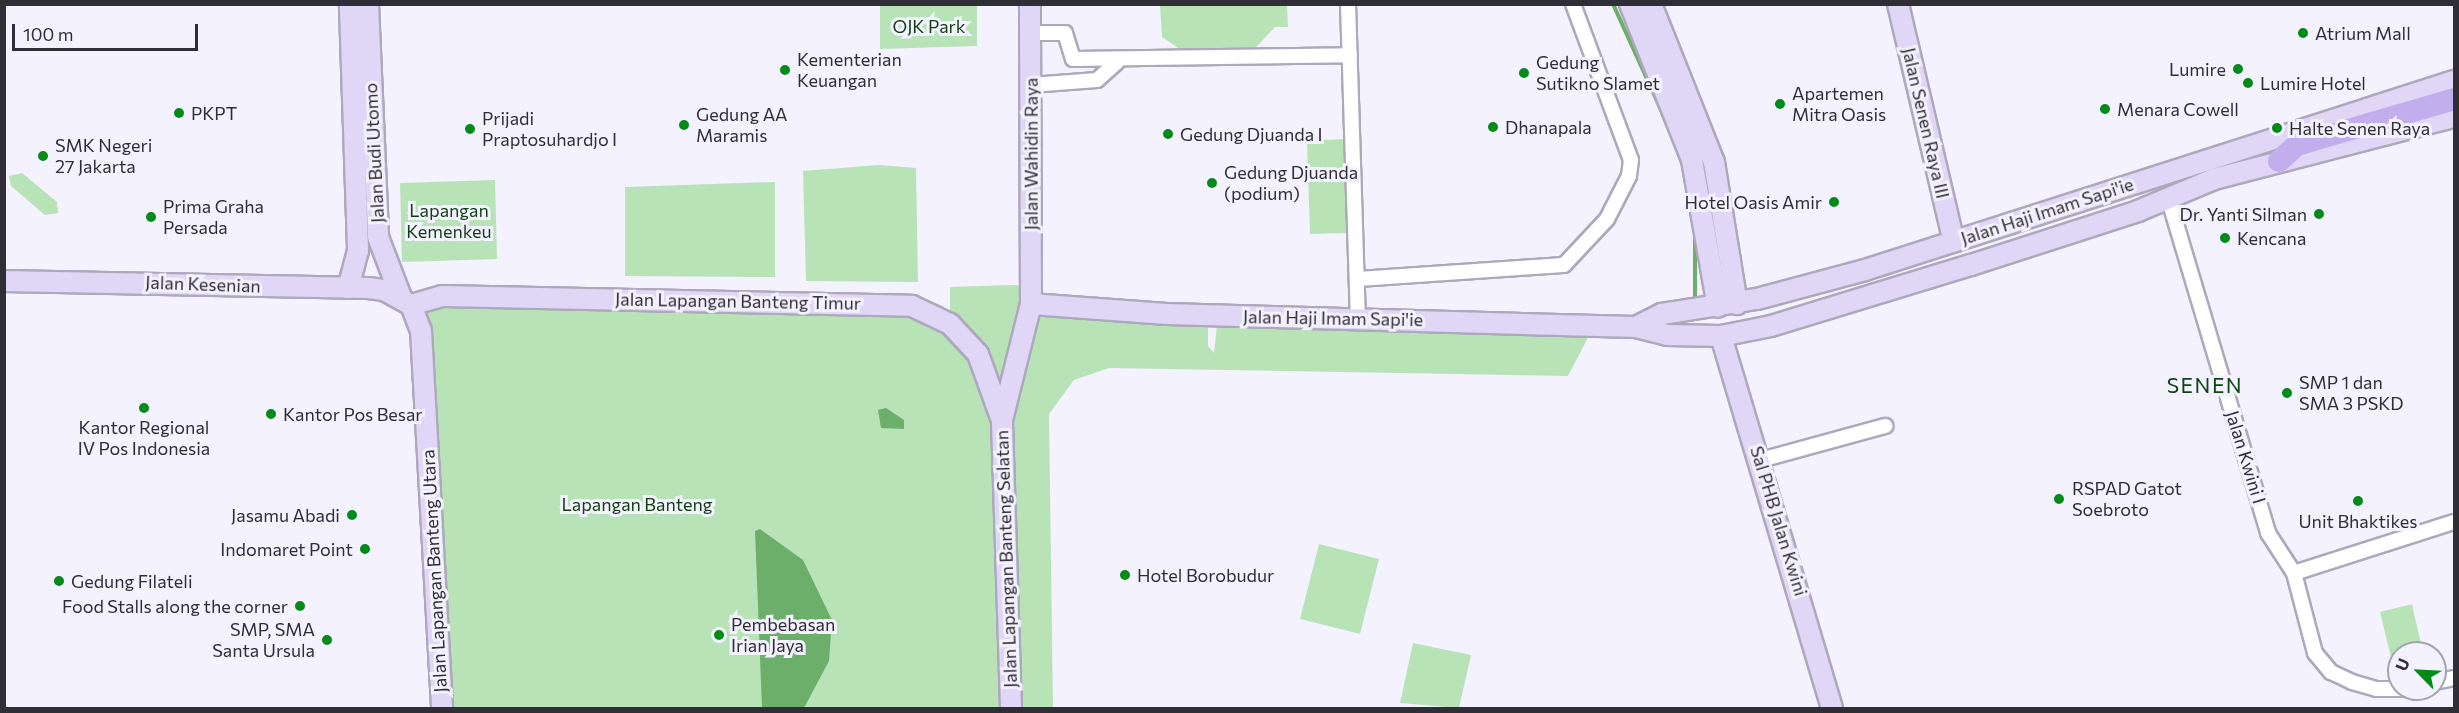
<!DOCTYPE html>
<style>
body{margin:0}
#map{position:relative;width:2459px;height:713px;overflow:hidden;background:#f4f2fe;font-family:Commissioner,sans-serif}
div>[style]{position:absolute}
.green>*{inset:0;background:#b8e3b6}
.water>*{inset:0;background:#6caf6b}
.stream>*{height:4px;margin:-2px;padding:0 2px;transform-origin:2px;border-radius:2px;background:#6caf6b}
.roads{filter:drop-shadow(2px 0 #ada8bc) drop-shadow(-2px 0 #ada8bc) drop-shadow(0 2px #ada8bc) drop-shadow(0 -2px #ada8bc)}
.street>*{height:14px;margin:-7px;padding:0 7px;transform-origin:7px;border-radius:7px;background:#fff}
.secondary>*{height:20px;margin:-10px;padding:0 10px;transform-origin:10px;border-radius:10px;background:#e0d6f5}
.primary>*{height:22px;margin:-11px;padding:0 11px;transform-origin:11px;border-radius:11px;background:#c2aeec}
.dots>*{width:16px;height:16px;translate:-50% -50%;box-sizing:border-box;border:3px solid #f4f2fe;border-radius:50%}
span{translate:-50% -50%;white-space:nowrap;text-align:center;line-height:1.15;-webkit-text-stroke:6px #f4f2fe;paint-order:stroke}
.park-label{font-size:18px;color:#0f3f11}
.poi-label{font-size:18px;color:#2f2d35}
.left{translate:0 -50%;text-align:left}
.right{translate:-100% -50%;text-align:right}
.street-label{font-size:18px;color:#2f2d35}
.quarter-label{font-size:21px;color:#0e4611;letter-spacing:1.5px}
.frame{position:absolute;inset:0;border:6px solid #2f2d35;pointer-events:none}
.north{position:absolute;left:2387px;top:641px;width:60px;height:60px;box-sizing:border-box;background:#f4f2fe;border:2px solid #a5a3ae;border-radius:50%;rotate:294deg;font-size:16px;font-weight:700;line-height:24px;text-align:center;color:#2f2d35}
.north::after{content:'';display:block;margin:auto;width:21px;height:27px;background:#028b18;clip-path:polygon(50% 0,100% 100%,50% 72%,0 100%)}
.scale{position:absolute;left:12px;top:24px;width:186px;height:27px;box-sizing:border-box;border:3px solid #2f2d35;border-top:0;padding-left:8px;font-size:18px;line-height:21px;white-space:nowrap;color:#2f2d35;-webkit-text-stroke:4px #f4f2fe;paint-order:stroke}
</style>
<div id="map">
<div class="green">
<i style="clip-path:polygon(977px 5px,977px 46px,880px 49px,880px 6px)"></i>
<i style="clip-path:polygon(1160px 5px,1287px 5px,1288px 27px,1275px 27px,1256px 47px,1181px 50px,1162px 37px)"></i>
<i style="clip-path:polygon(1344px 139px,1347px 233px,1310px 234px,1307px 141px)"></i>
<i style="clip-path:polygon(879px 165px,916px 168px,918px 282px,806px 281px,803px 171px)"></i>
<i style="clip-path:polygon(22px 173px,57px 202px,58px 213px,45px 215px,11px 186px,9px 176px)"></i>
<i style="clip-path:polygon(495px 180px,497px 259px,402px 262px,400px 183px)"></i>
<i style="clip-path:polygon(775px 182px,775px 277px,625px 276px,625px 187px)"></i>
<i style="clip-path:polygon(1012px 285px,1030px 286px,1031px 304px,1208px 315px,1208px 346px,1214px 353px,1218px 316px,1594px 326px,1568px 376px,1109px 368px,1074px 380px,1049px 414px,1053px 708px,441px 708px,416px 314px,428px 299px,912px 306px,950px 323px,950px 287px)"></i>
<i style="clip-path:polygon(1319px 544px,1379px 559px,1360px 634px,1300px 619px)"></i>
<i style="clip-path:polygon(2412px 604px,2423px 653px,2399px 653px,2395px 674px,2380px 612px)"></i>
<i style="clip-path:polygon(1413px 643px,1471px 655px,1459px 708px,1400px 703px)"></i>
</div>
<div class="water">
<i style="clip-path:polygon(886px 408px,904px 420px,904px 429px,881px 428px,878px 410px)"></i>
<i style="clip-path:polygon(760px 529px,803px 560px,832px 620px,829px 661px,804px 708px,762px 708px,755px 531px)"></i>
</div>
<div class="stream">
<i style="left:1613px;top:4px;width:141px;rotate:65.6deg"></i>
<i style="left:1695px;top:228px;width:71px;rotate:90deg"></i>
</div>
<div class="roads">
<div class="street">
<i style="left:1348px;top:4px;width:315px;rotate:88.2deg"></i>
<i style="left:1030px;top:33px;width:35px"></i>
<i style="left:1065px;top:33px;width:27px;rotate:73deg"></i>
<i style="left:1073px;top:59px;width:277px;rotate:-0.8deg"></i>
<i style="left:1031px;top:85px;width:66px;rotate:-4.3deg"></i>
<i style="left:1097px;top:80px;width:27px;rotate:-42deg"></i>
<i style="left:2168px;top:197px;width:351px;rotate:73.4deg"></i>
<i style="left:2268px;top:533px;width:48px;rotate:57deg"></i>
<i style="left:2294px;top:573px;width:83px;rotate:75.3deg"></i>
<i style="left:2315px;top:653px;width:25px;rotate:50deg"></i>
<i style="left:2331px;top:672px;width:23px;rotate:25deg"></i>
<i style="left:2352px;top:682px;width:25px;rotate:16deg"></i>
<i style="left:2376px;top:689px;width:26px"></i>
<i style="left:1358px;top:279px;width:206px;rotate:-3.9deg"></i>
<i style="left:1564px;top:265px;width:63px;rotate:-46.9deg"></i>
<i style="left:1607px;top:219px;width:48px;rotate:-62.9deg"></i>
<i style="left:1629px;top:176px;width:16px;rotate:-83deg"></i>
<i style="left:1631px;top:160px;width:166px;rotate:-110.4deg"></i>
<i style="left:1761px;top:460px;width:129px;rotate:-15.3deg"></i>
<i style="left:2294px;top:573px;width:168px;rotate:-17.7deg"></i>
<i style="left:2435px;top:682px;width:19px;rotate:-12deg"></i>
</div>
<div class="secondary">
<i style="left:368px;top:4px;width:233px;rotate:87.5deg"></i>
<i style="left:378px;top:237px;width:64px;rotate:69deg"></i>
<i style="left:1630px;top:4px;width:168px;rotate:68.3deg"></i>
<i style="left:1692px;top:160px;width:149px;rotate:80deg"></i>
<i style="left:1651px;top:4px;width:170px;rotate:68.3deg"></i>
<i style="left:1714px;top:162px;width:144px;rotate:80.8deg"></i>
<i style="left:1898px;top:4px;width:244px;rotate:76.8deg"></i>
<i style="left:4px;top:281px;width:364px;rotate:1.1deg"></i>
<i style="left:368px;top:288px;width:16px;rotate:7deg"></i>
<i style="left:384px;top:290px;width:31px;rotate:29deg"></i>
<i style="left:411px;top:305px;width:28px;rotate:69deg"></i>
<i style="left:421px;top:331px;width:378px;rotate:86.8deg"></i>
<i style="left:348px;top:288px;width:39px;rotate:-75deg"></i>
<i style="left:358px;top:250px;width:246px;rotate:-91.9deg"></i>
<i style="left:1031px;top:304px;width:136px;rotate:4.2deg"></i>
<i style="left:1167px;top:314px;width:469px;rotate:1.6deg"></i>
<i style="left:1636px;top:327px;width:32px;rotate:14deg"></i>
<i style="left:1667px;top:335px;width:54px;rotate:1.1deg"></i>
<i style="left:1721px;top:336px;width:51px;rotate:-11.3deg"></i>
<i style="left:1771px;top:326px;width:209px;rotate:-17deg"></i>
<i style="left:1971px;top:265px;width:176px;rotate:-17.9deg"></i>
<i style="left:2138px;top:211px;width:82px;rotate:-22.8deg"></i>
<i style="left:2214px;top:179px;width:248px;rotate:-14.5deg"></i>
<i style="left:411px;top:305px;width:32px;rotate:-16deg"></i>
<i style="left:442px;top:296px;width:470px;rotate:1.2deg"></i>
<i style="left:912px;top:306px;width:42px;rotate:25.3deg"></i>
<i style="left:950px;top:324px;width:41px;rotate:47deg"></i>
<i style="left:978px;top:354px;width:68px;rotate:70.2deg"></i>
<i style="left:1636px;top:327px;width:29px;rotate:-27deg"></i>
<i style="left:1662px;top:314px;width:96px;rotate:-9deg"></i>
<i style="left:1757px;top:299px;width:112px;rotate:-15deg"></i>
<i style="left:1865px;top:270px;width:619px;rotate:-17.79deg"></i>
<i style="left:1721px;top:336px;width:388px;rotate:73.4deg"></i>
<i style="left:1011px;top:708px;width:288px;rotate:-91.8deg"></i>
<i style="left:1002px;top:420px;width:120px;rotate:-76deg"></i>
<i style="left:1031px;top:304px;width:300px;rotate:-90.2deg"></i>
</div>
<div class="primary">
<i style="left:2279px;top:161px;width:24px;rotate:-42deg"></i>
<i style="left:2297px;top:145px;width:164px;rotate:-16.3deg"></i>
</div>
</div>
<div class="dots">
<i style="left:2303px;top:33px;background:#028b18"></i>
<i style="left:2238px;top:69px;background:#028b18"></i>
<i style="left:785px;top:70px;background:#028b18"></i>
<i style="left:1524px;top:73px;background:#028b18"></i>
<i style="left:2248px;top:83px;background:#028b18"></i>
<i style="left:1780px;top:104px;background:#028b18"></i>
<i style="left:2105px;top:109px;background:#028b18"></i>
<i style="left:179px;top:113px;background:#028b18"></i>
<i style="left:684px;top:125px;background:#028b18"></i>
<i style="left:1493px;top:127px;background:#028b18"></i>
<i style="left:2277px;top:128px;background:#028b18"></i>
<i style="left:470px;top:129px;background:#028b18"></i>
<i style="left:1168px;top:134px;background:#028b18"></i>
<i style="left:43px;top:156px;background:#028b18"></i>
<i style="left:1212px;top:183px;background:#028b18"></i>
<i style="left:1834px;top:202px;background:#028b18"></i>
<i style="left:2319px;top:214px;background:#028b18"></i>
<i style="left:151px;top:217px;background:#028b18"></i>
<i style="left:2225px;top:238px;background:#028b18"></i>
<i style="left:2287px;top:393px;background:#028b18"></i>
<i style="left:144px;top:408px;background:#028b18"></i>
<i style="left:271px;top:414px;background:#028b18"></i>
<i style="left:2059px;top:499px;background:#028b18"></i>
<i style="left:2358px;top:501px;background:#028b18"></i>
<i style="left:352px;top:515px;background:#028b18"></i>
<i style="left:365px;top:549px;background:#028b18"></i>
<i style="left:1125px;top:575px;background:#028b18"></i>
<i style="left:59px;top:581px;background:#028b18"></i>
<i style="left:300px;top:606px;background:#028b18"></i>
<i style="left:719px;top:635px;background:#028b18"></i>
<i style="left:327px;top:640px;background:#028b18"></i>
</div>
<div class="park-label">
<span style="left:929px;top:26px">OJK Park</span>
<span style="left:449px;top:221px">Lapangan<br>Kemenkeu</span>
<span style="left:637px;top:504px">Lapangan Banteng</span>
</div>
<div class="poi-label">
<span class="left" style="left:2315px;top:33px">Atrium Mall</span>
<span class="left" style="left:797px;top:70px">Kementerian<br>Keuangan</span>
<span class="left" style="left:1536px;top:73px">Gedung<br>Sutikno Slamet</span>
<span class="right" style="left:2226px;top:69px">Lumire</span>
<span class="left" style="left:2260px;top:83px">Lumire Hotel</span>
<span class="left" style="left:1792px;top:104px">Apartemen<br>Mitra Oasis</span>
<span class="left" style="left:2117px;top:109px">Menara Cowell</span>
<span class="left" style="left:191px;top:113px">PKPT</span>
<span class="left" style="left:696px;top:125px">Gedung AA<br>Maramis</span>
<span class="left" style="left:482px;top:129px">Prijadi<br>Praptosuhardjo I</span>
<span class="left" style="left:1505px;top:127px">Dhanapala</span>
<span class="left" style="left:2289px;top:128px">Halte Senen Raya</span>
<span class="left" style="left:1180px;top:134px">Gedung Djuanda I</span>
<span class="left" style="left:55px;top:156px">SMK Negeri<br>27 Jakarta</span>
<span class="left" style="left:1224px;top:183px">Gedung Djuanda<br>(podium)</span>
<span class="right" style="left:1822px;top:202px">Hotel Oasis Amir</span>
<span class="left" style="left:163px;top:217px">Prima Graha<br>Persada</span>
<span class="right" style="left:2307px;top:214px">Dr. Yanti Silman</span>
<span class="left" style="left:2237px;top:238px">Kencana</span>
<span class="left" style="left:2299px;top:393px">SMP 1 dan<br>SMA 3 PSKD</span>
<span class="left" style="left:283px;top:414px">Kantor Pos Besar</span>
<span style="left:144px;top:438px">Kantor Regional<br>IV Pos Indonesia</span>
<span class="left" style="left:2072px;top:499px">RSPAD Gatot<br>Soebroto</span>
<span class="right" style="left:340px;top:515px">Jasamu Abadi</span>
<span style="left:2358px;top:521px">Unit Bhaktikes</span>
<span class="right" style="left:353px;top:549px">Indomaret Point</span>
<span class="left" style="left:1137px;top:575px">Hotel Borobudur</span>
<span class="left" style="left:71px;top:581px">Gedung Filateli</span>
<span class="right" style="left:288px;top:606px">Food Stalls along the corner</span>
<span class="left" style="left:731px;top:635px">Pembebasan<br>Irian Jaya</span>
<span class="right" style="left:315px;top:640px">SMP, SMA<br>Santa Ursula</span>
</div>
<div class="street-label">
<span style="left:1926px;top:123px;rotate:77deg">Jalan Senen Raya III</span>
<span style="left:374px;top:153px;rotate:-93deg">Jalan Budi Utomo</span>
<span style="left:1031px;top:154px;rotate:-90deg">Jalan Wahidin Raya</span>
<span style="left:2047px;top:211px;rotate:-18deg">Jalan Haji Imam Sapi'ie</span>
<span style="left:203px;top:284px;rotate:2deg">Jalan Kesenian</span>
<span style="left:738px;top:301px;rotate:1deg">Jalan Lapangan Banteng Timur</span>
<span style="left:1333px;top:318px;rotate:1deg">Jalan Haji Imam Sapi'ie</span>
<span style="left:2246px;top:457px;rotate:73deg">Jalan Kwini I</span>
<span style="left:1779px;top:521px;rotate:73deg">Sal PHB Jalan Kwini</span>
<span style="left:1006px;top:559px;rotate:-92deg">Jalan Lapangan Banteng Selatan</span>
<span style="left:434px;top:571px;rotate:-93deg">Jalan Lapangan Banteng Utara</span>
</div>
<div class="quarter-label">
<span style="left:2205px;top:385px">SENEN</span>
</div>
<div class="frame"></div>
<div class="north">U</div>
<div class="scale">100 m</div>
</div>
